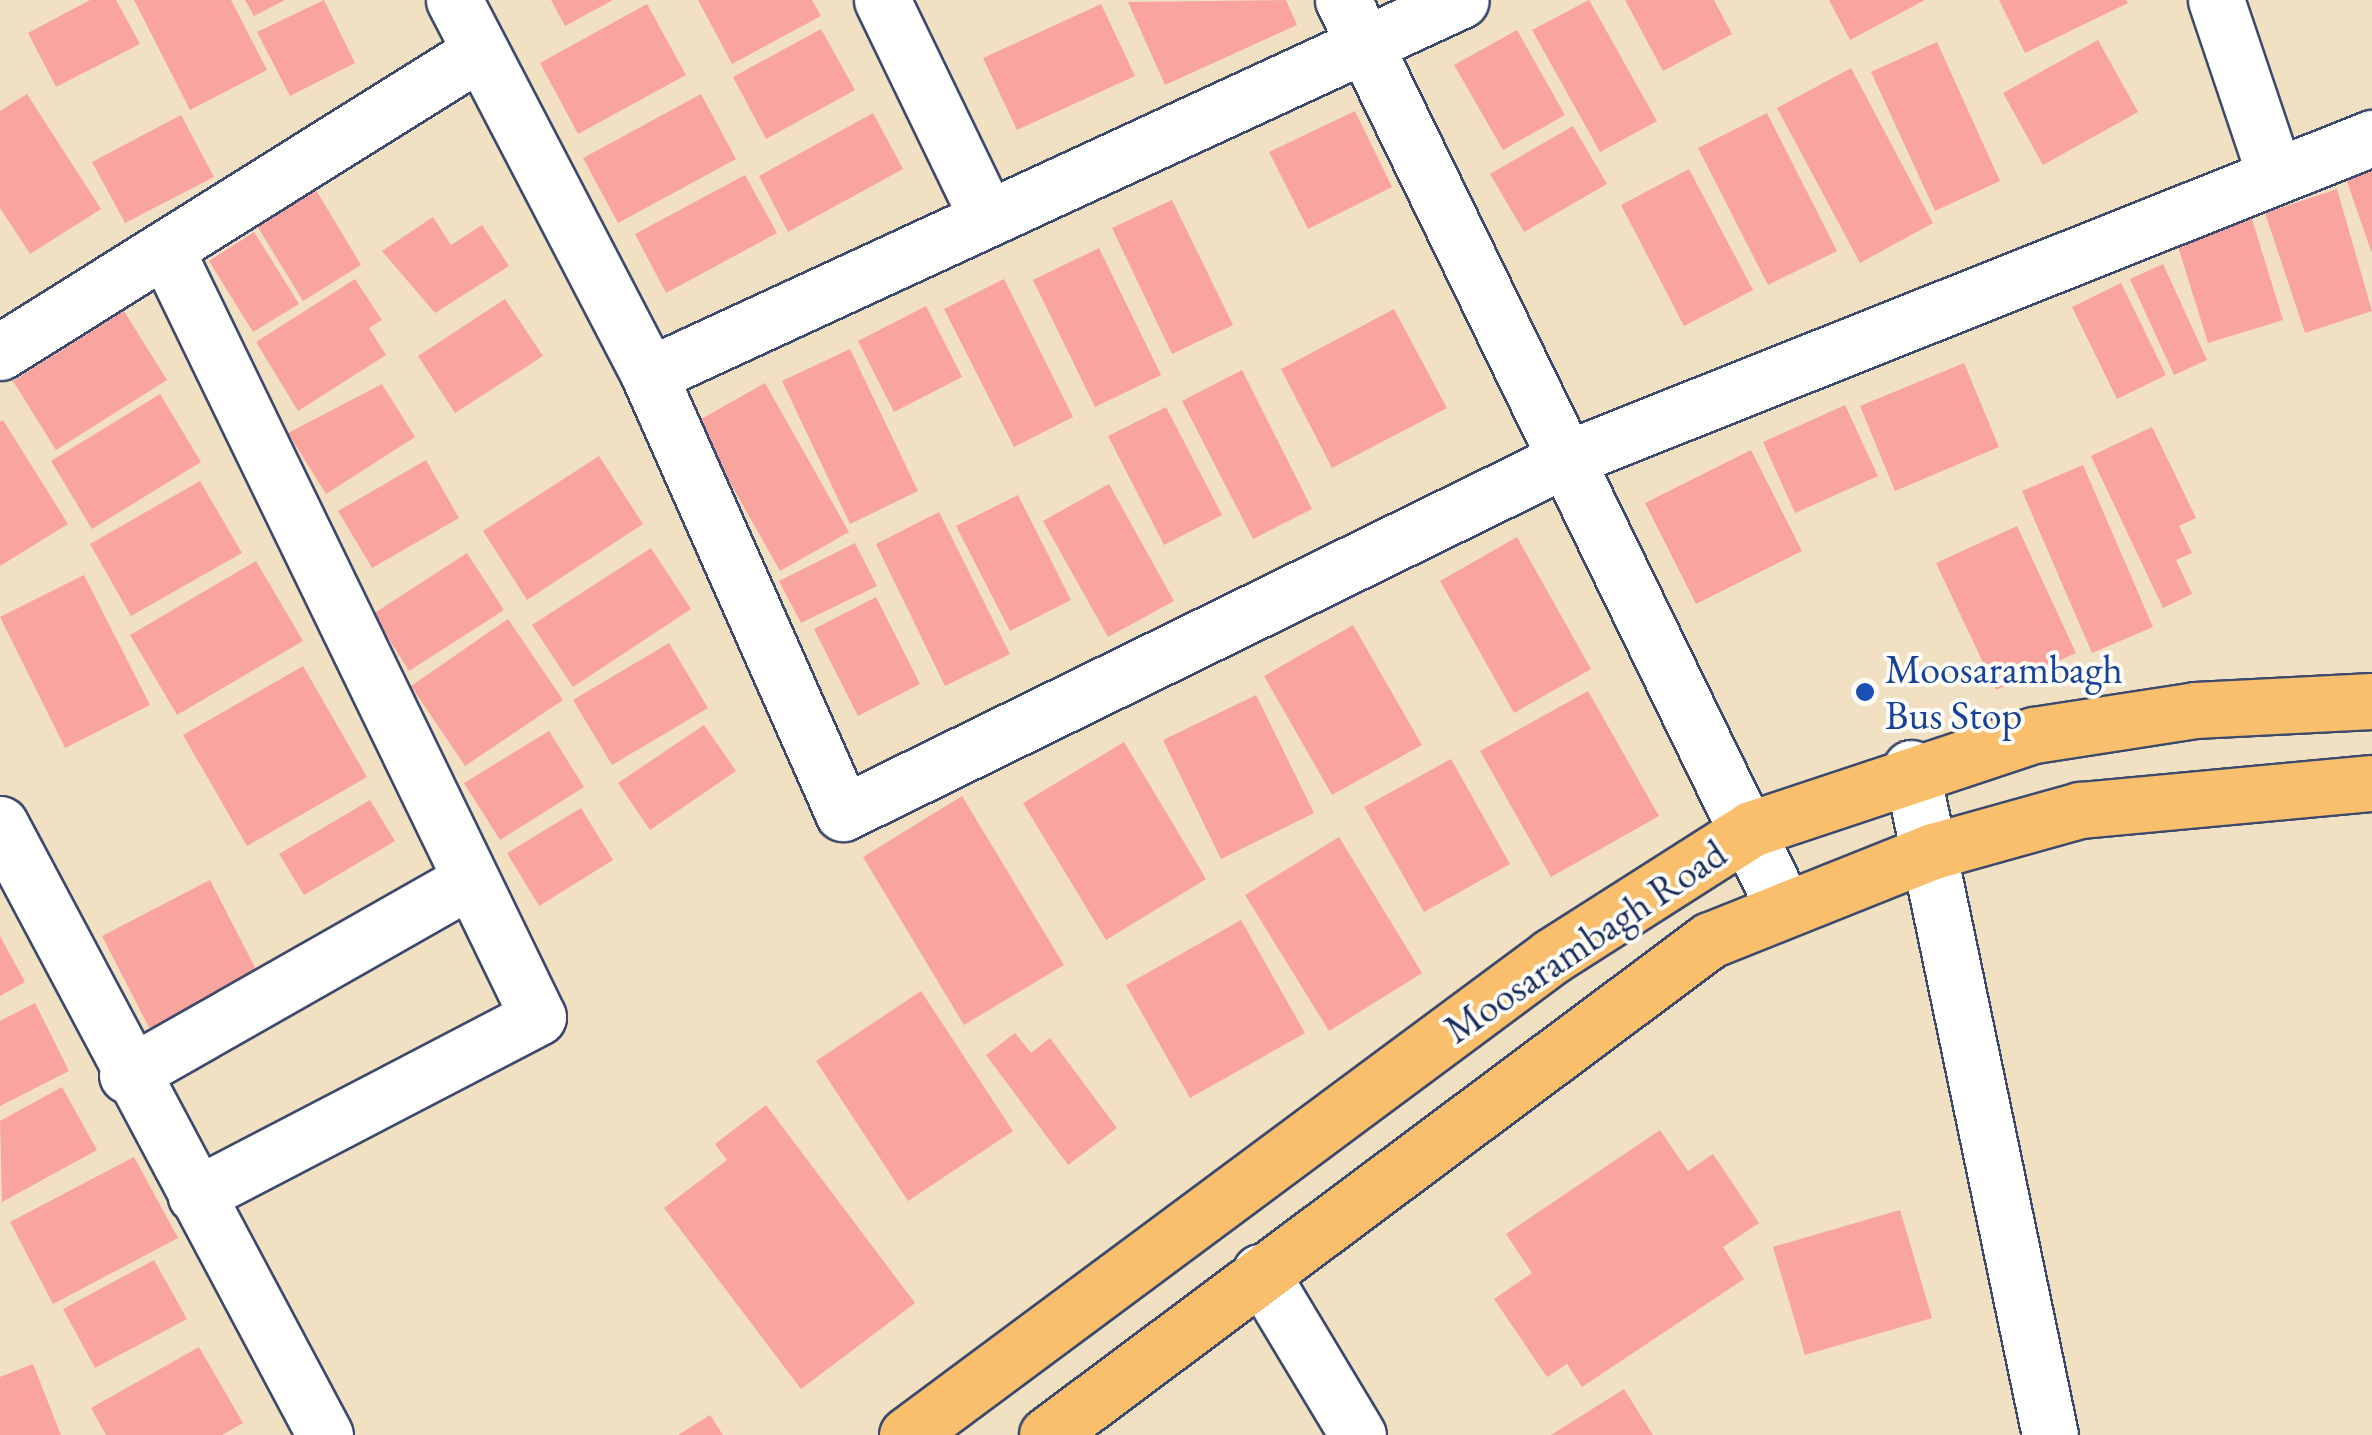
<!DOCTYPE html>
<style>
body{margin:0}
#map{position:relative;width:2372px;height:1435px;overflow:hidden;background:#f2e0c3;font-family:"EB Garamond",serif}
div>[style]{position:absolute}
.building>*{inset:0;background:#f9a49f}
.roads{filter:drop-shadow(2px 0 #3b4a6d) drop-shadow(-2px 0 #3b4a6d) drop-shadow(0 2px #3b4a6d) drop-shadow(0 -2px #3b4a6d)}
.minor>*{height:55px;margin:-27.5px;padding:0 27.5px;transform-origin:27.5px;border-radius:27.5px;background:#fff}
.major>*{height:55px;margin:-27.5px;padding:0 27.5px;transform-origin:27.5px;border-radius:27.5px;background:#f9bf6d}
.dots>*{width:28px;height:28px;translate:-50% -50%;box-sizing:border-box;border:5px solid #fdfcf7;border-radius:50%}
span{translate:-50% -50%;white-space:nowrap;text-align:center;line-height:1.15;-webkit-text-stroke:8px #fdfcf7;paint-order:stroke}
.transit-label{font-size:40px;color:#164399}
.left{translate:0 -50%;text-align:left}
.street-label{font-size:40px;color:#1b2f5e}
</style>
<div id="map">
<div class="building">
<i style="clip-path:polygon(90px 0,116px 0,140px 44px,56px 87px,28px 33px)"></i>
<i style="clip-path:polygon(134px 0,231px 0,267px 70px,190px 110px)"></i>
<i style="clip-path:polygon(245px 0,285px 0,254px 16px)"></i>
<i style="clip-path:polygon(324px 0,355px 63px,290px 96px,257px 32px)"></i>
<i style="clip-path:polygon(551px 0,613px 0,565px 26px)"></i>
<i style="clip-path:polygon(698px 0,812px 0,821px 16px,732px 64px)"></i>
<i style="clip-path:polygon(1286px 0,1297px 25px,1165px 85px,1128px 2px)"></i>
<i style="clip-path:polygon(1589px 0,1657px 121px,1600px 152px,1532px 30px)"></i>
<i style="clip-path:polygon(1625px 0,1714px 0,1732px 34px,1663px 71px)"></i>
<i style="clip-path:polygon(1829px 0,1925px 0,1850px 40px)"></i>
<i style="clip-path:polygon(1999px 0,2126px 0,2128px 3px,2025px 53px)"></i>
<i style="clip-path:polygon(647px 4px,686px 75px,578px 134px,540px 63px)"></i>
<i style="clip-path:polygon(1101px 4px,1135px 76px,1017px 130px,983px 58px)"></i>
<i style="clip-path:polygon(821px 29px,855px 90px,766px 139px,733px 77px)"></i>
<i style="clip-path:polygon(1517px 30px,1565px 115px,1503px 150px,1454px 65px)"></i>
<i style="clip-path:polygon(2098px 40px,2138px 112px,2043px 165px,2003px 93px)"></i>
<i style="clip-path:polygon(1937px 42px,2000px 181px,1935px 211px,1871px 72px)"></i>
<i style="clip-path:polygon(1851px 68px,1933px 223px,1860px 263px,1777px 108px)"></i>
<i style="clip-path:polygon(27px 94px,101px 209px,30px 254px,0 208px,0 111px)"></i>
<i style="clip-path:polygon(701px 94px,736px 159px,618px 223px,583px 158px)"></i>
<i style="clip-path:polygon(1355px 111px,1392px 187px,1308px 229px,1269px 152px)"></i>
<i style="clip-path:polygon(873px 113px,903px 169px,788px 232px,759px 176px)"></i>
<i style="clip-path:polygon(1767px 113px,1837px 251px,1768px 285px,1698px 148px)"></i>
<i style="clip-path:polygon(181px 115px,214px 177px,125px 223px,92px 162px)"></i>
<i style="clip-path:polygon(1573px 126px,1607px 184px,1524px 232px,1490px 174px)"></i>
<i style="clip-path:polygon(2372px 150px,2372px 251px,2371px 251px,2340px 161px)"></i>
<i style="clip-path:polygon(1689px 169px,1753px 290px,1684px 326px,1621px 205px)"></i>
<i style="clip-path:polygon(745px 175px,777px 233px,666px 293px,635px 234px)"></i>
<i style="clip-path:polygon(2337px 189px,2372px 311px,2305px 333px,2265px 213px)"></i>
<i style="clip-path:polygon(316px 190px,361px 265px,303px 301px,257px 226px)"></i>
<i style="clip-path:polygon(1172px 200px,1233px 325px,1172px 354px,1112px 228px)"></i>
<i style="clip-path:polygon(2251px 216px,2283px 320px,2208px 343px,2176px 240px)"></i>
<i style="clip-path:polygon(433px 217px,451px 245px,482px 225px,509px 266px,435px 313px,382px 251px)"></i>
<i style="clip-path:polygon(254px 232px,299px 304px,253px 332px,209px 261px)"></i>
<i style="clip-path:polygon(1099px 248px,1161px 375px,1095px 407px,1033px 280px)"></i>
<i style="clip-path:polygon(2163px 264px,2207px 360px,2174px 375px,2130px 279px)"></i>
<i style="clip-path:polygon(355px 279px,382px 320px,369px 328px,386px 355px,298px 411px,256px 342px)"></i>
<i style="clip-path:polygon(1004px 279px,1073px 417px,1014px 447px,944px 309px)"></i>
<i style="clip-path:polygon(2121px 283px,2166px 375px,2117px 399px,2072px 307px)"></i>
<i style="clip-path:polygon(505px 299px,543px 356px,455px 413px,418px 356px)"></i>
<i style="clip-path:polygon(926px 306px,962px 377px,894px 412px,858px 341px)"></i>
<i style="clip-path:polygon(1394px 309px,1447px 408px,1332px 468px,1281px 369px)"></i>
<i style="clip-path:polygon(124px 311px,167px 380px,56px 450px,13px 381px)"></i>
<i style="clip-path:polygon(850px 349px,918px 491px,850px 524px,782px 381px)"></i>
<i style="clip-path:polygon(1964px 363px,1999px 447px,1895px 491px,1860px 406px)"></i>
<i style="clip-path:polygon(1242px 370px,1312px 509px,1253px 539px,1182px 401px)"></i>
<i style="clip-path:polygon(765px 383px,849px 532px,780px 571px,696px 422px)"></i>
<i style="clip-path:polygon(382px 384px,415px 437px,326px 494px,288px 433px)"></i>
<i style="clip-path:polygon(160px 394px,201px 462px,92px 529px,51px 461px)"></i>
<i style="clip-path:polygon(1845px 405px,1878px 476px,1795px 513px,1763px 442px)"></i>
<i style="clip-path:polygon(1166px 407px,1222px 515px,1164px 545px,1108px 436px)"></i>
<i style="clip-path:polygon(3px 420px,68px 524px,0 566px,0 422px)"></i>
<i style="clip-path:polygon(2152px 427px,2196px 518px,2179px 526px,2192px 553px,2176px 560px,2192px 594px,2163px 608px,2091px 456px)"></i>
<i style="clip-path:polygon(1751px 450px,1802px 551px,1696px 604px,1645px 503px)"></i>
<i style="clip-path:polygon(599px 456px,643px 524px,527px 600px,483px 531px)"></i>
<i style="clip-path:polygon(426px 460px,459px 518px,372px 568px,338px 511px)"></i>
<i style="clip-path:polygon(2083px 465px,2153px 627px,2092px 653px,2022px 491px)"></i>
<i style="clip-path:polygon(200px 481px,242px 553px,131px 616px,90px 544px)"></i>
<i style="clip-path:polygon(1109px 484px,1174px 601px,1108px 637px,1043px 521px)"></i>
<i style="clip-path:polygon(1018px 495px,1071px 600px,1010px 631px,956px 526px)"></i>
<i style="clip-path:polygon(939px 512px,1010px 654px,945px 686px,876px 544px)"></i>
<i style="clip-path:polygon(2017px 526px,2076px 653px,1996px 690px,1936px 563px)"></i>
<i style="clip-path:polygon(1517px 537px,1591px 669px,1514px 713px,1440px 581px)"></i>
<i style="clip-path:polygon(855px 543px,877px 586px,801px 623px,779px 581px)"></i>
<i style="clip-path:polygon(651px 548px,691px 609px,573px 687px,532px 625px)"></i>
<i style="clip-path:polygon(467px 553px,504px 610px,409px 671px,373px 614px)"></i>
<i style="clip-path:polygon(256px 561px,303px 641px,177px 715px,130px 635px)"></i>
<i style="clip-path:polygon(84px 575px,150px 705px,65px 748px,0 617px)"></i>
<i style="clip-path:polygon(876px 597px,920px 684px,858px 716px,814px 629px)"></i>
<i style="clip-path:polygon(508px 619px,563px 700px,465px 766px,411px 686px)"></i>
<i style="clip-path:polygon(1353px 625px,1422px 745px,1332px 795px,1264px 676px)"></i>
<i style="clip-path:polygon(669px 643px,708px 708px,612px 765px,573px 700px)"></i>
<i style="clip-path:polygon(303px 666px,367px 777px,247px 846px,183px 735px)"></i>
<i style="clip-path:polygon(1588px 691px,1659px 816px,1551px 877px,1480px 751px)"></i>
<i style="clip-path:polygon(1256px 695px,1314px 813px,1221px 859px,1163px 740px)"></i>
<i style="clip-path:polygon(704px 725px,736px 771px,650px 830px,618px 783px)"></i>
<i style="clip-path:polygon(549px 731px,584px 787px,500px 840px,464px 783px)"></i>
<i style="clip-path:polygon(1124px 742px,1206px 879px,1106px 940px,1023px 803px)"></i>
<i style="clip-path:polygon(1451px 759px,1510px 864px,1424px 912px,1364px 807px)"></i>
<i style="clip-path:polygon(962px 796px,1064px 965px,964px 1025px,863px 857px)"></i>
<i style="clip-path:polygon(370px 800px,395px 841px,304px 895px,279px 854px)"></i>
<i style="clip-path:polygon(581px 808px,613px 860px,539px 906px,507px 853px)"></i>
<i style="clip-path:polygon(1339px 837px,1422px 973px,1329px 1031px,1245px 895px)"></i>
<i style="clip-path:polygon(210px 880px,264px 985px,156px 1041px,102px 936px)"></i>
<i style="clip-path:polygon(1241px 920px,1305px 1033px,1190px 1098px,1126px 985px)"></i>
<i style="clip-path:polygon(0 936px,25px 982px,0 996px)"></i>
<i style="clip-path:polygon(921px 991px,1013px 1131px,908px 1201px,816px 1061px)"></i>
<i style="clip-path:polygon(35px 1003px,69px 1071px,0 1106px,0 1021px)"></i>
<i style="clip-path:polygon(1015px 1033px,1031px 1053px,1050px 1038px,1117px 1128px,1068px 1165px,986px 1055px)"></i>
<i style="clip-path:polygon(62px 1087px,97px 1150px,2px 1202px,0 1121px)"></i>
<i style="clip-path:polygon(766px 1105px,915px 1303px,801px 1389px,664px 1208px,727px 1160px,715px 1144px)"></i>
<i style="clip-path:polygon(1660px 1130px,1688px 1171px,1713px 1154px,1759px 1223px,1723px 1247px,1744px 1279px,1582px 1387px,1567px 1364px,1547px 1377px,1494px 1299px,1532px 1273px,1506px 1234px)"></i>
<i style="clip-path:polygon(134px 1157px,178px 1238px,53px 1304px,10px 1222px)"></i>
<i style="clip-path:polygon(1900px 1210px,1932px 1318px,1805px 1355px,1773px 1247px)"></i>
<i style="clip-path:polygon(154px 1260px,187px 1319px,95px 1368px,63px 1309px)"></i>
<i style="clip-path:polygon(199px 1347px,243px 1423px,222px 1435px,106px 1435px,91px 1408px)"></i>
<i style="clip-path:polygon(33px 1364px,61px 1435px,0 1435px,0 1377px)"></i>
<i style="clip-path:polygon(1624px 1389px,1653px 1435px,1551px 1435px)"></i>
<i style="clip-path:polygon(710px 1415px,723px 1435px,678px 1435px)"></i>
</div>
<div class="roads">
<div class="minor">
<i style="left:454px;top:0;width:423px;rotate:62.5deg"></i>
<i style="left:649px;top:375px;width:479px;rotate:66.1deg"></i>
<i style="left:843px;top:813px;width:805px;rotate:-26.09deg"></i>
<i style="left:1566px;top:459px;width:868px;rotate:-21.72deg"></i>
<i style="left:882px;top:0;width:241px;rotate:64.2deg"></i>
<i style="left:1343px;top:0;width:1007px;rotate:64.1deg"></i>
<i style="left:2216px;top:0;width:182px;rotate:71.4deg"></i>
<i style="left:166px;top:250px;width:852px;rotate:64.13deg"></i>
<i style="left:538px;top:1017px;width:386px;rotate:152.5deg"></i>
<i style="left:0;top:352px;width:564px;rotate:-32.03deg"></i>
<i style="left:649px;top:375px;width:894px;rotate:-24.79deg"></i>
<i style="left:1911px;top:768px;width:681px;rotate:78.23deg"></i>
<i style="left:0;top:824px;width:692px;rotate:61.99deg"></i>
<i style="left:127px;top:1075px;width:392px;rotate:-29.6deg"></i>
<i style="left:1260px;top:1272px;width:190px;rotate:59deg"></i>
</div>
<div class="major">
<i style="left:907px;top:1435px;width:803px;rotate:-36.6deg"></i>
<i style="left:1552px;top:956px;width:236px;rotate:-32.5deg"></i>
<i style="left:1751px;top:829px;width:298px;rotate:-18.4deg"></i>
<i style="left:2034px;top:735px;width:163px;rotate:-8.8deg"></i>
<i style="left:2195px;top:710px;width:177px;rotate:-2.9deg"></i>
<i style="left:1047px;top:1435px;width:827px;rotate:-36.75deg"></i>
<i style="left:1710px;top:940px;width:240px;rotate:-21.8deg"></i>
<i style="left:1933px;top:851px;width:153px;rotate:-15.6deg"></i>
<i style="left:2080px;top:810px;width:293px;rotate:-5.3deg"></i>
</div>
</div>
<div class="dots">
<i style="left:1865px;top:692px;background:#1a4fb4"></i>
</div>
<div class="transit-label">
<span class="left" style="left:1885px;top:692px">Moosarambagh<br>Bus Stop</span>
</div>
<div class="street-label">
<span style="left:1585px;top:941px;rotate:-34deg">Moosarambagh Road</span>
</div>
</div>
